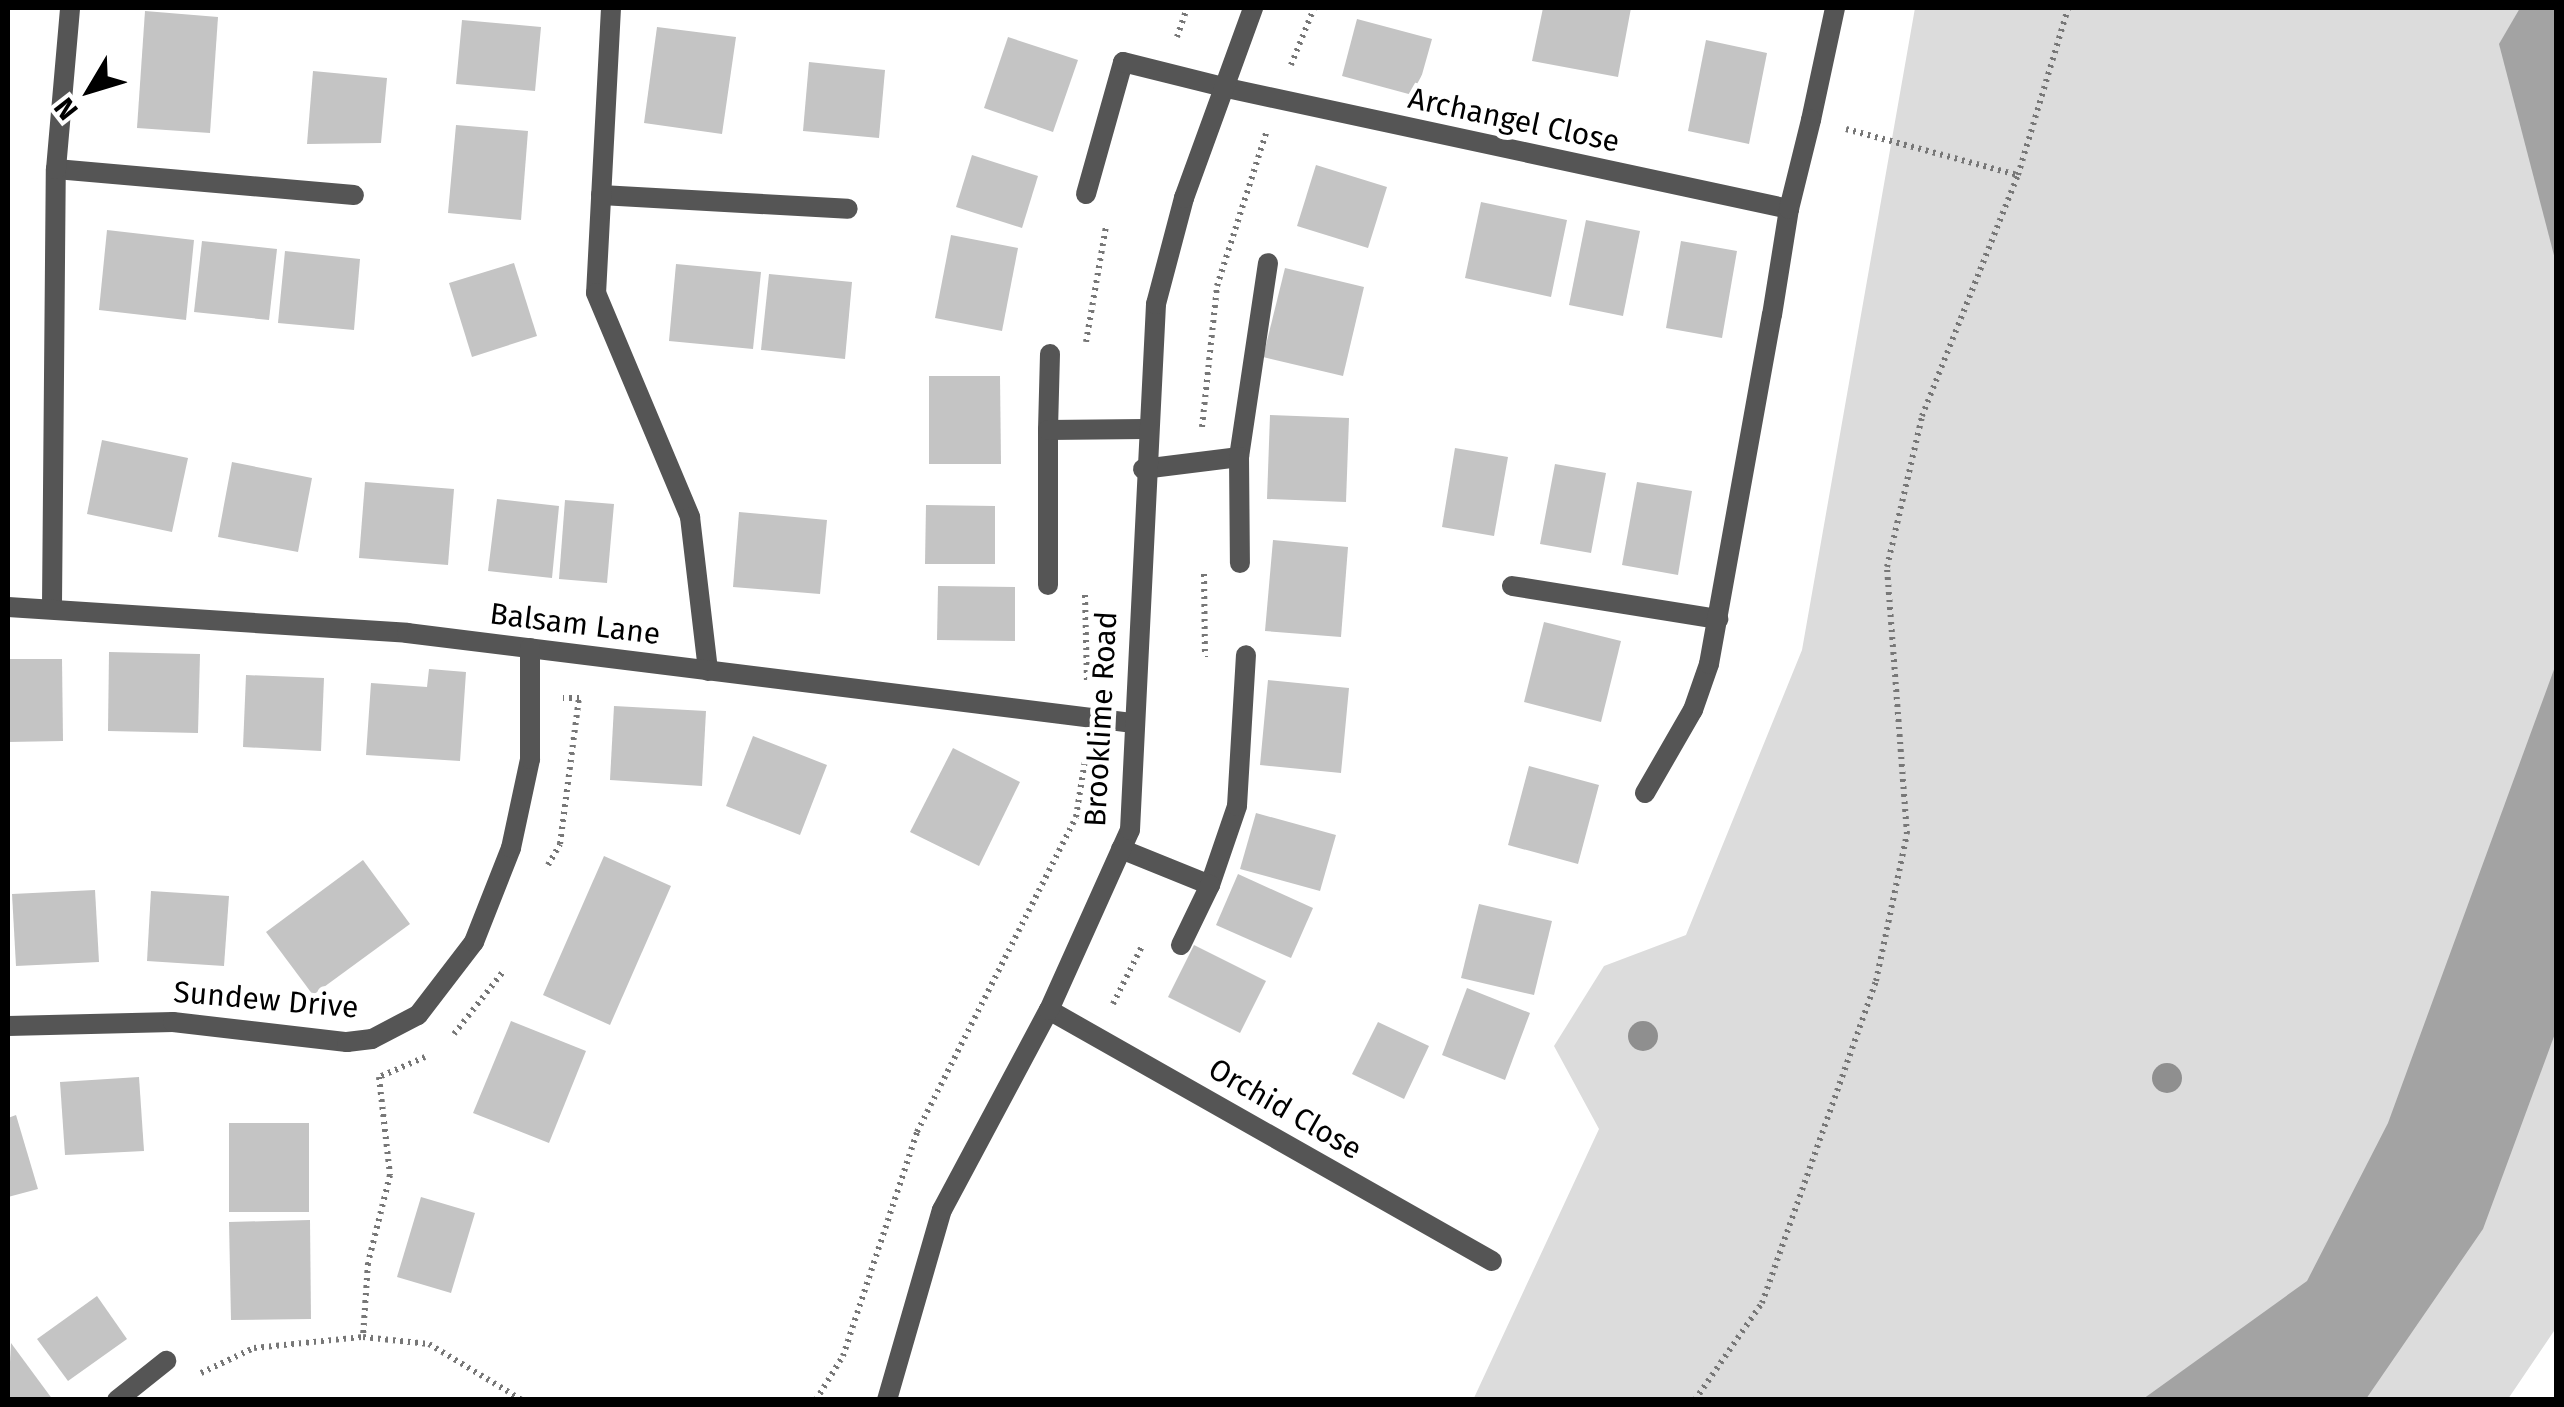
<!DOCTYPE html>
<style>
body{margin:0}
#map{position:relative;width:2564px;height:1407px;overflow:hidden;background:#fff;font-family:"Fira Sans",sans-serif}
div>[style]{position:absolute}
.green>*{inset:0;background:#dcdcdc}
.water>*{inset:0;background:#a3a3a3}
.building>*{inset:0;background:#c4c4c4}
.path>*{height:6px;margin-top:-3px;transform-origin:0;background:repeating-linear-gradient(90deg,#777 0 2.5px,transparent 0 7.5px)}
.lane>*{height:20px;margin:-10px;padding:0 10px;transform-origin:10px;border-radius:10px;background:#555}
.street>*{height:20px;margin:-10px;padding:0 10px;transform-origin:10px;border-radius:10px;background:#555}
.trees>*{width:30px;height:30px;margin:-15px;border-radius:50%;background:#8f8f8f}
span{translate:-50% -50%;white-space:nowrap;text-align:center;line-height:1.15;-webkit-text-stroke:10px #fff;paint-order:stroke}
.street-label{font-size:30px;color:#000}
.frame{position:absolute;inset:0;border:10px solid #000;pointer-events:none}
.north{position:absolute;left:40px;top:40px;width:100px;height:100px;-webkit-text-stroke:8px #fff;paint-order:stroke;rotate:232deg;font-size:28px;font-weight:700;line-height:40px;text-align:center;color:#000}
.north::after{content:'';display:block;margin:auto;width:35px;height:45px;background:#000;clip-path:polygon(50% 0,100% 100%,50% 72%,0 100%)}
</style>
<div id="map">
<div class="green">
<i style="clip-path:polygon(1915px 8px,2556px 8px,2556px 1328px,2508px 1399px,1473px 1400px,1599px 1129px,1554px 1046px,1604px 966px,1686px 935px,1802px 650px)"></i>
</div>
<div class="water">
<i style="clip-path:polygon(2520px 8px,2556px 8px,2556px 263px,2499px 44px)"></i>
<i style="clip-path:polygon(2556px 664px,2556px 1031px,2483px 1229px,2366px 1399px,2143px 1399px,2307px 1281px,2388px 1123px)"></i>
</div>
<div class="building">
<i style="clip-path:polygon(1543px 8px,1631px 8px,1618px 77px,1532px 61px)"></i>
<i style="clip-path:polygon(145px 11px,218px 17px,210px 133px,137px 128px)"></i>
<i style="clip-path:polygon(1357px 19px,1432px 39px,1416px 96px,1342px 76px)"></i>
<i style="clip-path:polygon(462px 20px,541px 27px,535px 91px,456px 84px)"></i>
<i style="clip-path:polygon(657px 27px,736px 37px,722px 134px,644px 123px)"></i>
<i style="clip-path:polygon(1008px 37px,1078px 60px,1053px 132px,984px 108px)"></i>
<i style="clip-path:polygon(1706px 40px,1767px 53px,1749px 144px,1688px 131px)"></i>
<i style="clip-path:polygon(809px 62px,885px 70px,879px 138px,803px 131px)"></i>
<i style="clip-path:polygon(313px 71px,387px 78px,381px 143px,307px 144px)"></i>
<i style="clip-path:polygon(456px 125px,528px 131px,521px 220px,448px 213px)"></i>
<i style="clip-path:polygon(972px 155px,1038px 176px,1022px 228px,956px 207px)"></i>
<i style="clip-path:polygon(1316px 165px,1387px 187px,1368px 248px,1297px 226px)"></i>
<i style="clip-path:polygon(1481px 202px,1567px 220px,1551px 297px,1465px 278px)"></i>
<i style="clip-path:polygon(1586px 220px,1640px 231px,1623px 316px,1569px 305px)"></i>
<i style="clip-path:polygon(107px 230px,194px 240px,186px 320px,99px 310px)"></i>
<i style="clip-path:polygon(951px 235px,1018px 248px,1002px 331px,935px 318px)"></i>
<i style="clip-path:polygon(202px 241px,277px 249px,269px 320px,194px 312px)"></i>
<i style="clip-path:polygon(1681px 241px,1737px 251px,1722px 338px,1666px 328px)"></i>
<i style="clip-path:polygon(285px 251px,360px 259px,354px 330px,278px 323px)"></i>
<i style="clip-path:polygon(514px 263px,537px 336px,472px 357px,449px 283px)"></i>
<i style="clip-path:polygon(676px 264px,761px 272px,753px 349px,669px 341px)"></i>
<i style="clip-path:polygon(1285px 268px,1364px 287px,1343px 376px,1263px 357px)"></i>
<i style="clip-path:polygon(769px 274px,852px 282px,845px 359px,761px 350px)"></i>
<i style="clip-path:polygon(929px 376px,1000px 376px,1001px 464px,929px 464px)"></i>
<i style="clip-path:polygon(1270px 415px,1349px 418px,1346px 502px,1267px 499px)"></i>
<i style="clip-path:polygon(102px 440px,188px 458px,172px 532px,87px 514px)"></i>
<i style="clip-path:polygon(1455px 448px,1508px 457px,1494px 536px,1442px 527px)"></i>
<i style="clip-path:polygon(232px 462px,312px 478px,298px 552px,218px 537px)"></i>
<i style="clip-path:polygon(1555px 464px,1606px 473px,1591px 553px,1540px 544px)"></i>
<i style="clip-path:polygon(365px 482px,454px 489px,448px 565px,359px 558px)"></i>
<i style="clip-path:polygon(1637px 482px,1692px 491px,1678px 575px,1622px 565px)"></i>
<i style="clip-path:polygon(497px 499px,559px 506px,552px 578px,488px 571px)"></i>
<i style="clip-path:polygon(565px 500px,614px 504px,607px 583px,559px 579px)"></i>
<i style="clip-path:polygon(926px 505px,995px 506px,995px 564px,925px 564px)"></i>
<i style="clip-path:polygon(739px 512px,827px 520px,820px 594px,733px 587px)"></i>
<i style="clip-path:polygon(1273px 540px,1348px 547px,1341px 637px,1265px 631px)"></i>
<i style="clip-path:polygon(938px 586px,1015px 587px,1015px 641px,937px 640px)"></i>
<i style="clip-path:polygon(1544px 622px,1621px 641px,1601px 722px,1524px 702px)"></i>
<i style="clip-path:polygon(109px 652px,200px 654px,198px 733px,108px 731px)"></i>
<i style="clip-path:polygon(8px 659px,62px 659px,63px 741px,8px 742px)"></i>
<i style="clip-path:polygon(429px 669px,466px 672px,460px 761px,366px 755px,371px 683px,427px 687px)"></i>
<i style="clip-path:polygon(246px 675px,324px 678px,321px 751px,243px 747px)"></i>
<i style="clip-path:polygon(1268px 680px,1349px 688px,1341px 773px,1260px 765px)"></i>
<i style="clip-path:polygon(614px 706px,706px 711px,702px 786px,610px 780px)"></i>
<i style="clip-path:polygon(753px 736px,827px 765px,800px 835px,726px 806px)"></i>
<i style="clip-path:polygon(953px 748px,1020px 782px,979px 866px,910px 832px)"></i>
<i style="clip-path:polygon(1529px 766px,1599px 785px,1578px 864px,1508px 845px)"></i>
<i style="clip-path:polygon(1256px 813px,1336px 835px,1320px 891px,1240px 869px)"></i>
<i style="clip-path:polygon(604px 856px,671px 886px,610px 1025px,543px 995px)"></i>
<i style="clip-path:polygon(363px 860px,410px 924px,313px 995px,266px 932px)"></i>
<i style="clip-path:polygon(1238px 874px,1313px 908px,1291px 958px,1216px 925px)"></i>
<i style="clip-path:polygon(95px 890px,99px 962px,16px 966px,12px 894px)"></i>
<i style="clip-path:polygon(151px 891px,229px 896px,224px 966px,147px 961px)"></i>
<i style="clip-path:polygon(1479px 904px,1552px 921px,1534px 995px,1461px 978px)"></i>
<i style="clip-path:polygon(1194px 945px,1266px 981px,1240px 1033px,1168px 997px)"></i>
<i style="clip-path:polygon(1467px 988px,1530px 1013px,1505px 1080px,1442px 1055px)"></i>
<i style="clip-path:polygon(511px 1021px,586px 1051px,549px 1143px,473px 1113px)"></i>
<i style="clip-path:polygon(1378px 1022px,1429px 1046px,1404px 1099px,1352px 1074px)"></i>
<i style="clip-path:polygon(139px 1077px,144px 1151px,65px 1155px,60px 1082px)"></i>
<i style="clip-path:polygon(16px 1115px,38px 1189px,8px 1197px,8px 1118px)"></i>
<i style="clip-path:polygon(229px 1123px,309px 1123px,309px 1212px,229px 1212px)"></i>
<i style="clip-path:polygon(421px 1197px,475px 1213px,451px 1293px,397px 1277px)"></i>
<i style="clip-path:polygon(310px 1220px,311px 1319px,231px 1320px,229px 1222px)"></i>
<i style="clip-path:polygon(97px 1296px,127px 1339px,68px 1381px,37px 1339px)"></i>
<i style="clip-path:polygon(11px 1343px,53px 1400px,8px 1400px)"></i>
</div>
<div class="path">
<i style="left:1177px;top:37px;width:31px;rotate:-71deg"></i>
<i style="left:1291px;top:65px;width:61px;rotate:-68deg"></i>
<i style="left:1846px;top:129px;width:178px;rotate:15deg"></i>
<i style="left:1086px;top:342px;width:118px;rotate:-80.2deg"></i>
<i style="left:1202px;top:427px;width:142px;rotate:-83.9deg"></i>
<i style="left:1217px;top:286px;width:161px;rotate:-72.2deg"></i>
<i style="left:1204px;top:574px;width:83px;rotate:89.3deg"></i>
<i style="left:1085px;top:595px;width:87px;rotate:88.7deg"></i>
<i style="left:548px;top:865px;width:24px;rotate:-60deg"></i>
<i style="left:560px;top:844px;width:147px;rotate:-82.6deg"></i>
<i style="left:579px;top:698px;width:16px;rotate:180deg"></i>
<i style="left:1113px;top:1004px;width:67px;rotate:-63.4deg"></i>
<i style="left:454px;top:1034px;width:78px;rotate:-51.8deg"></i>
<i style="left:425px;top:1057px;width:50px;rotate:156.5deg"></i>
<i style="left:379px;top:1077px;width:99px;rotate:83.6deg"></i>
<i style="left:390px;top:1175px;width:91px;rotate:104deg"></i>
<i style="left:368px;top:1263px;width:74px;rotate:93.9deg"></i>
<i style="left:363px;top:1337px;width:66px;rotate:6.1deg"></i>
<i style="left:429px;top:1344px;width:109px;rotate:31.1deg"></i>
<i style="left:201px;top:1373px;width:59px;rotate:-25.3deg"></i>
<i style="left:254px;top:1348px;width:110px;rotate:-5.8deg"></i>
<i style="left:816px;top:1400px;width:52px;rotate:-58.5deg"></i>
<i style="left:843px;top:1356px;width:236px;rotate:-71.7deg"></i>
<i style="left:917px;top:1132px;width:353px;rotate:-63.2deg"></i>
<i style="left:1076px;top:817px;width:64px;rotate:-81deg"></i>
<i style="left:1695px;top:1400px;width:118px;rotate:-55.4deg"></i>
<i style="left:1762px;top:1303px;width:342px;rotate:-70.5deg"></i>
<i style="left:1876px;top:981px;width:150px;rotate:-78.1deg"></i>
<i style="left:1907px;top:834px;width:268px;rotate:-94.3deg"></i>
<i style="left:1887px;top:567px;width:155px;rotate:-76.9deg"></i>
<i style="left:1922px;top:416px;width:259px;rotate:-68.3deg"></i>
<i style="left:2018px;top:175px;width:174px;rotate:-73.3deg"></i>
</div>
<div class="lane">
<i style="left:1811px;top:120px;width:115px;rotate:-77.9deg"></i>
<i style="left:56px;top:169px;width:299px;rotate:5deg"></i>
<i style="left:1086px;top:194px;width:137px;rotate:-74.3deg"></i>
<i style="left:1123px;top:62px;width:107px;rotate:14deg"></i>
<i style="left:601px;top:195px;width:247px;rotate:3.2deg"></i>
<i style="left:1048px;top:430px;width:76px;rotate:-88.5deg"></i>
<i style="left:1239px;top:457px;width:196px;rotate:-81.5deg"></i>
<i style="left:1143px;top:469px;width:97px;rotate:-7.1deg"></i>
<i style="left:1239px;top:457px;width:106px;rotate:89.5deg"></i>
<i style="left:1048px;top:585px;width:155px;rotate:-90deg"></i>
<i style="left:1048px;top:430px;width:97px;rotate:-0.6deg"></i>
<i style="left:1512px;top:586px;width:209px;rotate:9.1deg"></i>
<i style="left:1645px;top:793px;width:96px;rotate:-60deg"></i>
<i style="left:1693px;top:710px;width:49px;rotate:-70.8deg"></i>
<i style="left:1709px;top:664px;width:355px;rotate:-79.8deg"></i>
<i style="left:1121px;top:849px;width:96px;rotate:22deg"></i>
<i style="left:1210px;top:885px;width:83px;rotate:-71.1deg"></i>
<i style="left:1237px;top:806px;width:151px;rotate:-86.6deg"></i>
<i style="left:1181px;top:945px;width:67px;rotate:-64.2deg"></i>
<i style="left:117px;top:1400px;width:63px;rotate:-38.5deg"></i>
</div>
<div class="street">
<i style="left:611px;top:8px;width:285px;rotate:93deg"></i>
<i style="left:596px;top:293px;width:243px;rotate:67.2deg"></i>
<i style="left:690px;top:517px;width:155px;rotate:83.3deg"></i>
<i style="left:1227px;top:88px;width:575px;rotate:12.15deg"></i>
<i style="left:1789px;top:209px;width:107px;rotate:99.1deg"></i>
<i style="left:1789px;top:209px;width:92px;rotate:-76.1deg"></i>
<i style="left:52px;top:605px;width:436px;rotate:-89.5deg"></i>
<i style="left:56px;top:169px;width:162px;rotate:-85deg"></i>
<i style="left:8px;top:607px;width:400px;rotate:3.7deg"></i>
<i style="left:407px;top:633px;width:732px;rotate:7.07deg"></i>
<i style="left:1049px;top:1010px;width:509px;rotate:29.54deg"></i>
<i style="left:8px;top:1026px;width:165px;rotate:-1.4deg"></i>
<i style="left:173px;top:1022px;width:175px;rotate:6.6deg"></i>
<i style="left:347px;top:1042px;width:25px;rotate:-7deg"></i>
<i style="left:372px;top:1039px;width:52px;rotate:-27.6deg"></i>
<i style="left:418px;top:1015px;width:92px;rotate:-52.5deg"></i>
<i style="left:474px;top:942px;width:101px;rotate:-68.5deg"></i>
<i style="left:511px;top:848px;width:91px;rotate:-77.9deg"></i>
<i style="left:530px;top:759px;width:111px;rotate:-90deg"></i>
<i style="left:887px;top:1400px;width:198px;rotate:-73.9deg"></i>
<i style="left:942px;top:1210px;width:227px;rotate:-61.9deg"></i>
<i style="left:1049px;top:1010px;width:197px;rotate:-65.8deg"></i>
<i style="left:1130px;top:830px;width:527px;rotate:-87.17deg"></i>
<i style="left:1156px;top:304px;width:110px;rotate:-75.2deg"></i>
<i style="left:1184px;top:198px;width:202px;rotate:-70deg"></i>
</div>
<div class="trees">
<i style="left:1643px;top:1036px"></i>
<i style="left:2167px;top:1078px"></i>
</div>
<div class="street-label">
<span style="left:1514px;top:120px;rotate:12deg">Archangel Close</span>
<span style="left:575px;top:624px;rotate:7deg">Balsam Lane</span>
<span style="left:1101px;top:719px;rotate:-87deg">Brooklime Road</span>
<span style="left:266px;top:1000px;rotate:5deg">Sundew Drive</span>
<span style="left:1285px;top:1109px;rotate:30deg">Orchid Close</span>
</div>
<div class="frame"></div>
<div class="north">N</div>
</div>
